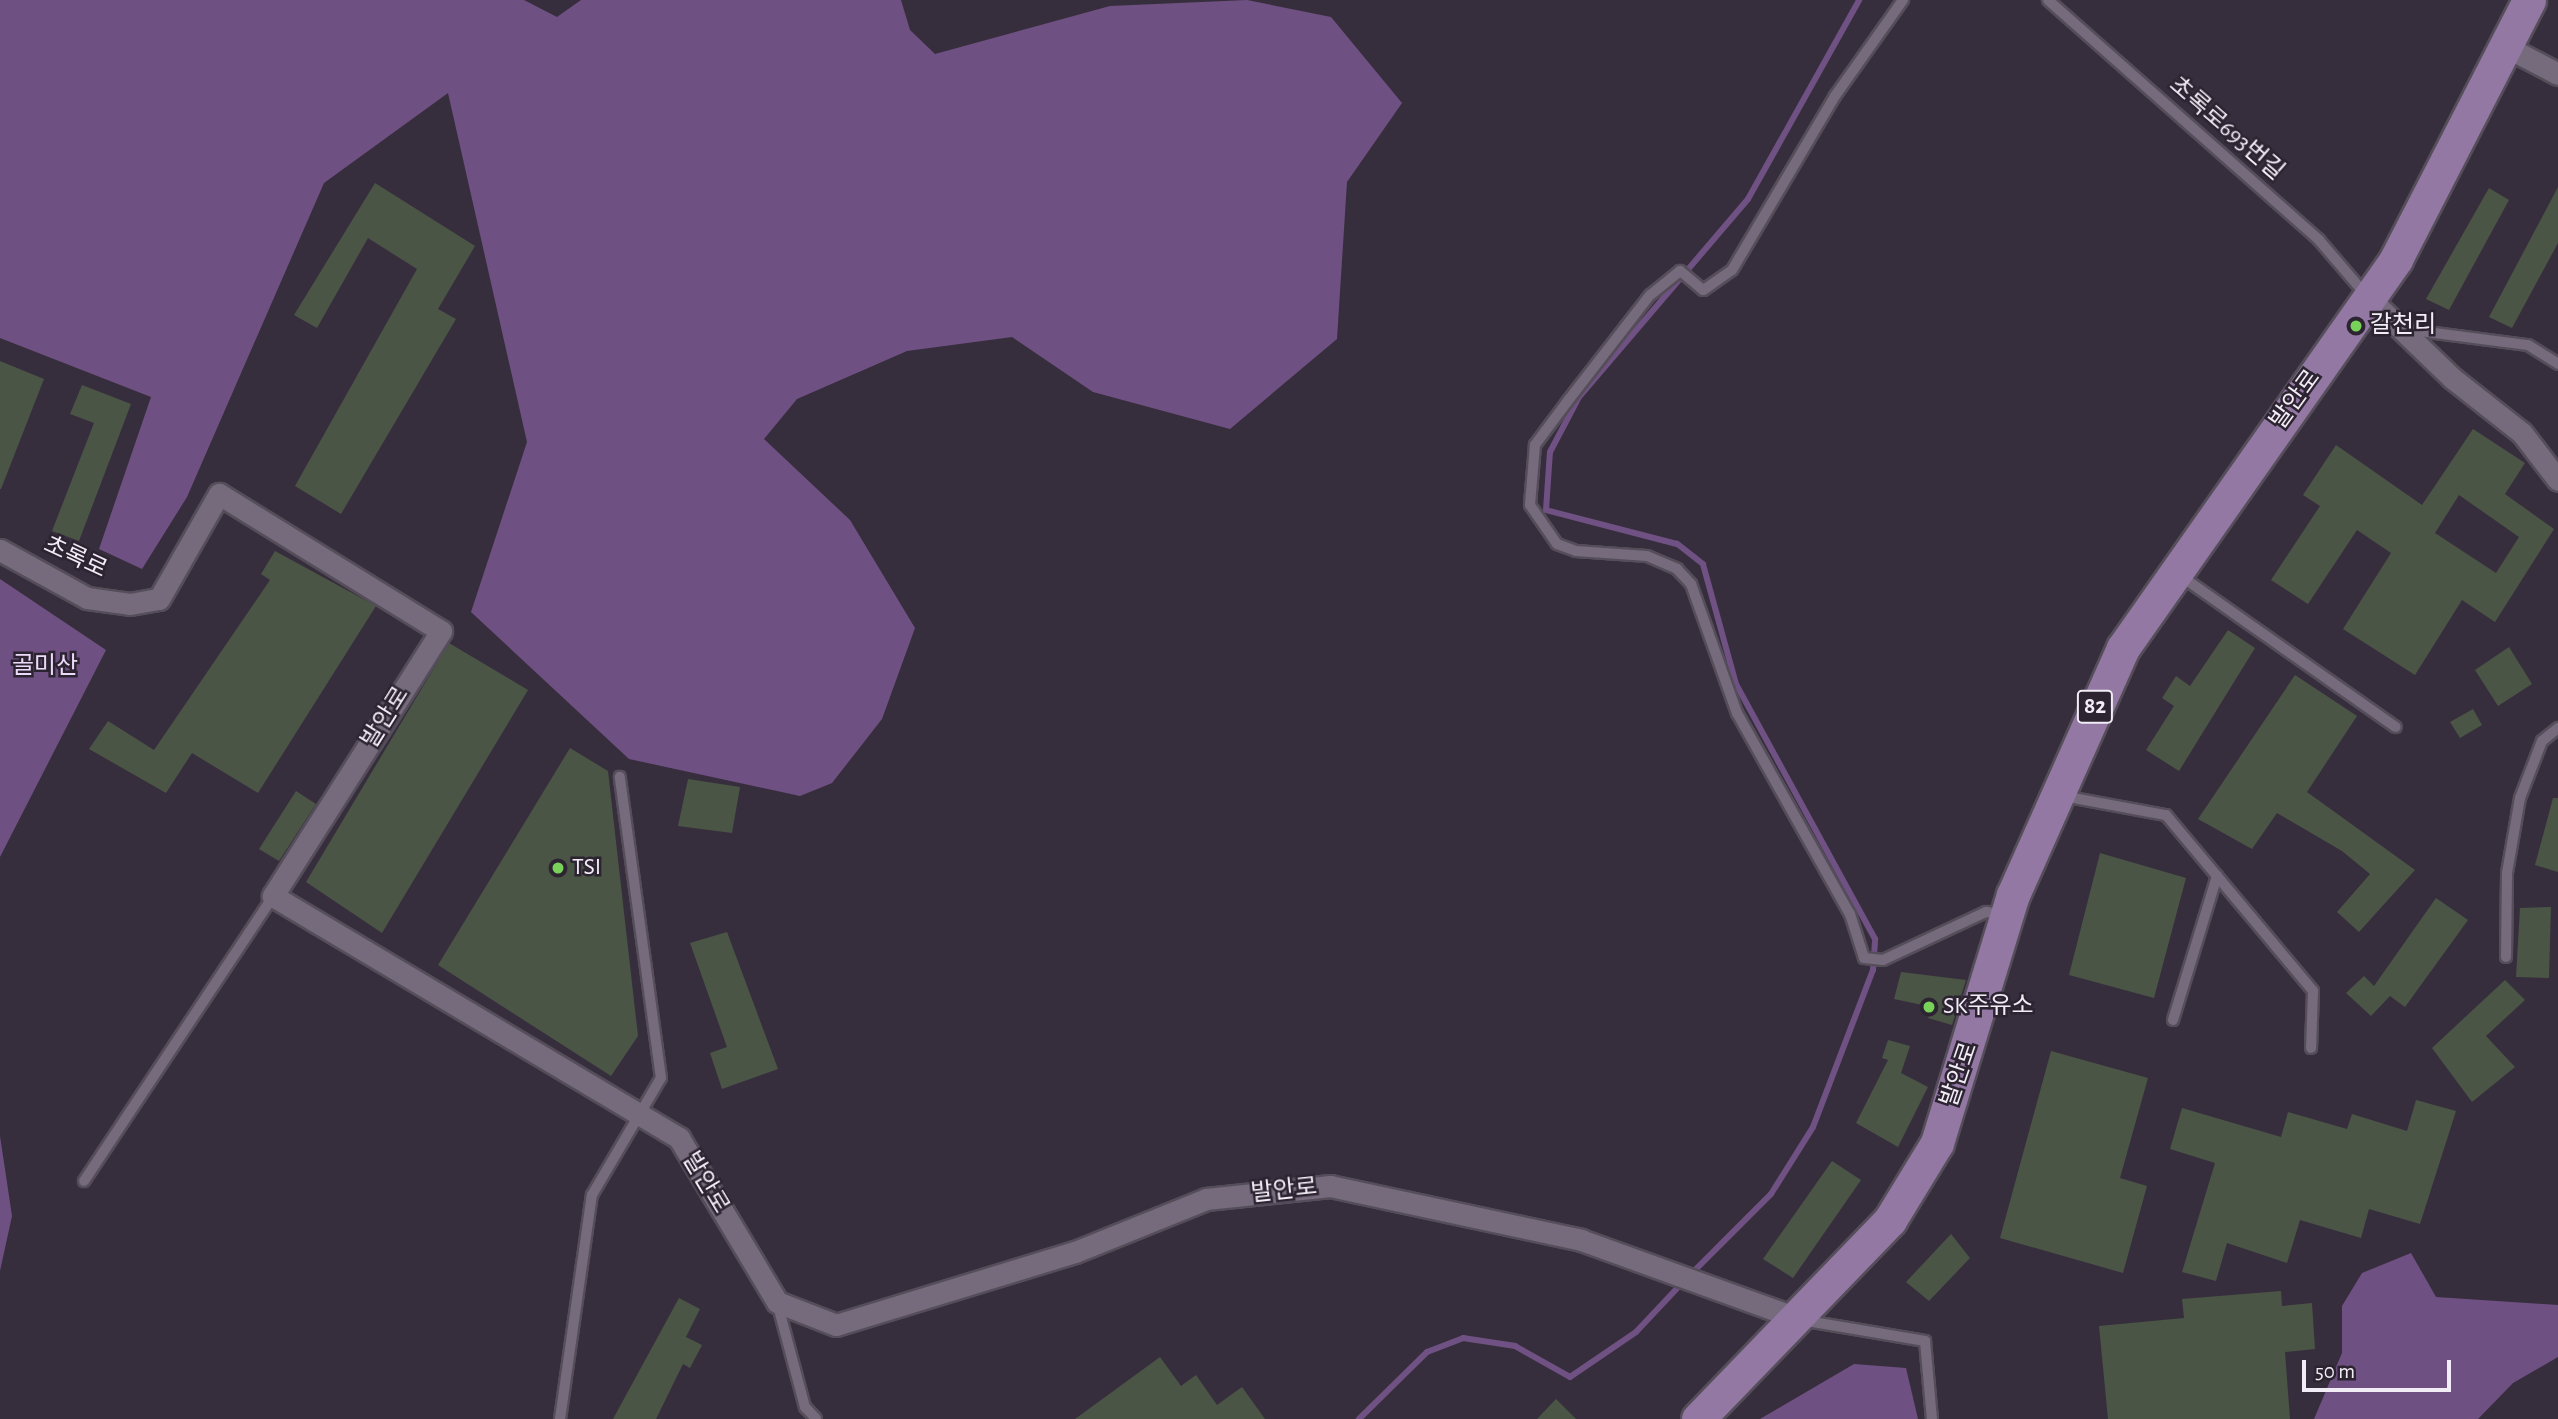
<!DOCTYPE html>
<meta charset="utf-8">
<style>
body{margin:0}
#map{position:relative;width:2558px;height:1419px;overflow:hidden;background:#372e3d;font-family:"Alegreya Sans","Noto Sans KR",sans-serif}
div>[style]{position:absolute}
.forest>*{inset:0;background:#6f5082}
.stream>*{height:6px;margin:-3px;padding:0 3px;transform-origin:3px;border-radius:3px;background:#705183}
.building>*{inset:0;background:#4a5546}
.roads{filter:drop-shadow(2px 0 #554e5a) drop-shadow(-2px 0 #554e5a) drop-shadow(0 2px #554e5a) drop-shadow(0 -2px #554e5a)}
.service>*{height:10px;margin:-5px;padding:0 5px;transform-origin:5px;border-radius:5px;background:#756b7c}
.minor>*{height:21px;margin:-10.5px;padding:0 10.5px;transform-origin:10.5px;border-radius:10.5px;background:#756b7c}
.primary>*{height:33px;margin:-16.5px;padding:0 16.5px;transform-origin:16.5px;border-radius:16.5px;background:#9378a4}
.dots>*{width:19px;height:19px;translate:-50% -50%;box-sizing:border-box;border:4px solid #2d2432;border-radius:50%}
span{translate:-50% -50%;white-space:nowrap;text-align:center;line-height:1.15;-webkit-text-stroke:5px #2d2432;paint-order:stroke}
.shield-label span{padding:2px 5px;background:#2d2432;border:2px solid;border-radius:5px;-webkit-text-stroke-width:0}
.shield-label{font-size:23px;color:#f2ecf6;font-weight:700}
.street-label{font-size:24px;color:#f2ecf6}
.poi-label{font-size:24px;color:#f2ecf6}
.left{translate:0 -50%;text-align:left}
.park-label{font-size:24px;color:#ecdaf9}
.scale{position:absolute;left:2302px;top:1360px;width:149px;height:32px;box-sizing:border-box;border:4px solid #f2ecf6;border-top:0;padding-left:9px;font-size:21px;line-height:24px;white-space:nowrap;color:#f2ecf6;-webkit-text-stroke:5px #2d2432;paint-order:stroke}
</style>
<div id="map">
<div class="forest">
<i style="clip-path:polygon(0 0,524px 0,557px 17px,581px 0,901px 0,910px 30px,935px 54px,1110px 6px,1247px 0,1331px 17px,1402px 103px,1347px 182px,1337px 339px,1230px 429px,1093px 392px,1012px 337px,907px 351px,797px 399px,764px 439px,850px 520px,915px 628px,882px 719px,832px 783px,800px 796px,629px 759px,471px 612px,527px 442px,448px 93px,324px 183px,187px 497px,142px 569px,99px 549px,151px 397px,0 338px)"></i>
<i style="clip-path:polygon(0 579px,106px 650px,0 857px)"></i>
<i style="clip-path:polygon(0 1136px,12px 1216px,0 1271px)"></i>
<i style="clip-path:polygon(2411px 1253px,2436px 1297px,2558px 1305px,2558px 1357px,2513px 1383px,2478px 1419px,2314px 1419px,2342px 1353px,2342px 1306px,2362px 1273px)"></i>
<i style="clip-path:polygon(1854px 1364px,1906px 1368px,1918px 1419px,1760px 1419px)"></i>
</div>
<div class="stream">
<i style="left:1691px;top:1274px;width:113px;rotate:-45deg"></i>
<i style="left:1771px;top:1194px;width:79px;rotate:-57.9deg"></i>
<i style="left:1813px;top:1127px;width:168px;rotate:-69.1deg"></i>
<i style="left:1873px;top:970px;width:31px;rotate:-86deg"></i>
<i style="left:1875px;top:939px;width:290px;rotate:-118.6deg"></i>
<i style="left:1736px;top:684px;width:124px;rotate:-105.4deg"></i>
<i style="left:1703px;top:564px;width:33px;rotate:-142deg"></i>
<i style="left:1677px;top:544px;width:135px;rotate:-165.5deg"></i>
<i style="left:1546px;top:510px;width:58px;rotate:-86.1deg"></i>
<i style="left:1550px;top:452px;width:62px;rotate:-62.2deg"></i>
<i style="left:1579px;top:397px;width:260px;rotate:-49.5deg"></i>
<i style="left:1748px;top:199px;width:228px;rotate:-60.8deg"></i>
<i style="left:1359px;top:1419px;width:95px;rotate:-44.6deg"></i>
<i style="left:1427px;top:1352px;width:39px;rotate:-21deg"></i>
<i style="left:1463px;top:1338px;width:53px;rotate:8.7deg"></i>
<i style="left:1515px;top:1346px;width:63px;rotate:29.4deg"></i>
<i style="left:1570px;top:1377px;width:80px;rotate:-34.3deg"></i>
<i style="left:1636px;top:1332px;width:69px;rotate:-46.8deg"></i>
</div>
<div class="building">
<i style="clip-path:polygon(375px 183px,475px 246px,438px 309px,456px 319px,341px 514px,295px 486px,417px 269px,368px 238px,317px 328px,294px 315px)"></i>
<i style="clip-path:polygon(2558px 187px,2558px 243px,2512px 328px,2489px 317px)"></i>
<i style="clip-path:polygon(2489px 188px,2509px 200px,2449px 310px,2426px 299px)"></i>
<i style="clip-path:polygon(0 361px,44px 379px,1px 489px,0 489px)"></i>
<i style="clip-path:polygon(82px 385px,131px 404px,79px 541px,52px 531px,94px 423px,70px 414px)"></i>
<i style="clip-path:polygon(evenodd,2473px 429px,2525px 463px,2505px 494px,2554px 529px,2495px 622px,2462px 600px,2415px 675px,2343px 629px,2391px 553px,2357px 530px,2308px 604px,2271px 580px,2320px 506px,2303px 495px,2336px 445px,2422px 505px,2473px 429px,2459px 495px,2519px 537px,2496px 573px,2435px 533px,2459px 495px)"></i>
<i style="clip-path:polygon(275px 551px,376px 606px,258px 793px,192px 753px,166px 793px,89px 749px,108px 721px,154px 750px,270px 580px,261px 574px)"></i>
<i style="clip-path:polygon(2228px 630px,2255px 648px,2179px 771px,2146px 750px,2174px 706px,2162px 698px,2176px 676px,2190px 686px)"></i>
<i style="clip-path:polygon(449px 643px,528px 690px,382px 933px,306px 882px)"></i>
<i style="clip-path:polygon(2509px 647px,2532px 684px,2498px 706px,2475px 670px)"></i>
<i style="clip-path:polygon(2295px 675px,2357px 716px,2307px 792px,2415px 870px,2359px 932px,2337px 912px,2370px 874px,2342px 851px,2277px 813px,2252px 849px,2198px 819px)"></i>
<i style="clip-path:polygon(2473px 709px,2482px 725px,2460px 738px,2450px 722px)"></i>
<i style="clip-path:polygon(570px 748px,608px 771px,638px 1036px,611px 1076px,438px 965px)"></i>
<i style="clip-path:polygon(688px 779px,740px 787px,732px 833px,678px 826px)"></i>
<i style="clip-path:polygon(296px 791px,316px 804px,279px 861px,259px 849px)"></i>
<i style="clip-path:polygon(2553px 798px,2558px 798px,2558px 872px,2535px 865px)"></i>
<i style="clip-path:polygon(2100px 853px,2186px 878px,2154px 998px,2069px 975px)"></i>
<i style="clip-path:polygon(2436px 898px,2468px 920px,2405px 1007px,2390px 996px,2371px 1016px,2346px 993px,2364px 976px,2374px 986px)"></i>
<i style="clip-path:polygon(2551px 907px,2549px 978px,2516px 977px,2520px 908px)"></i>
<i style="clip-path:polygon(727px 932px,778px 1069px,722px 1089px,710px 1053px,727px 1047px,690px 943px)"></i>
<i style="clip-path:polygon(1901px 972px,1966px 980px,1952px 1025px,1928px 1018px,1932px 1007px,1894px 999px)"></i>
<i style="clip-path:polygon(2505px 980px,2525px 1000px,2486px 1036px,2515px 1067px,2472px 1102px,2432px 1048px)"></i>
<i style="clip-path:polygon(1888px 1040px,1910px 1046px,1901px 1073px,1928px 1087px,1898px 1147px,1856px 1123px,1888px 1060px,1882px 1058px)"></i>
<i style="clip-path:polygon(2051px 1051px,2148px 1078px,2120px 1178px,2147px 1186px,2123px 1273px,2000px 1238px)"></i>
<i style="clip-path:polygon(2416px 1100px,2456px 1111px,2420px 1224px,2369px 1209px,2361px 1238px,2300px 1220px,2287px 1263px,2227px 1243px,2216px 1281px,2182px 1272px,2215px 1163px,2170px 1149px,2182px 1108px,2281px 1137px,2288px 1112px,2347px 1129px,2352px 1114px,2407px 1131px)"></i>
<i style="clip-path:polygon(1832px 1161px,1861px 1180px,1793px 1278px,1763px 1259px)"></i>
<i style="clip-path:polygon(1951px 1234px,1970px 1258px,1929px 1301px,1906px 1282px)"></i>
<i style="clip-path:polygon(2281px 1291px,2282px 1306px,2312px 1303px,2315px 1349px,2285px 1352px,2290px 1419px,2108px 1419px,2099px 1326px,2184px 1318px,2182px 1299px)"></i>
<i style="clip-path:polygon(679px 1298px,700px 1309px,686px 1337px,702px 1345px,690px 1368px,683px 1364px,656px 1419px,613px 1419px)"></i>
<i style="clip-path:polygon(1160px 1357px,1181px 1386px,1196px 1375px,1217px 1405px,1242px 1387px,1265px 1419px,1075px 1419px)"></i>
<i style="clip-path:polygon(1556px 1399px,1576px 1419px,1537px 1419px)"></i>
</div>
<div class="roads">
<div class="service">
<i style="left:1903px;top:0;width:118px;rotate:125.3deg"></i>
<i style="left:1835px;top:96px;width:202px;rotate:120.6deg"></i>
<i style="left:1732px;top:270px;width:35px;rotate:145deg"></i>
<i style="left:1703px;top:290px;width:30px;rotate:-140deg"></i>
<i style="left:1680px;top:271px;width:38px;rotate:141deg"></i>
<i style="left:1650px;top:295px;width:135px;rotate:127.8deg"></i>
<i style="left:1567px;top:402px;width:54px;rotate:126.7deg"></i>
<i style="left:1535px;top:445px;width:60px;rotate:94.8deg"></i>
<i style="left:1530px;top:505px;width:47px;rotate:55.3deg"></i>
<i style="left:1557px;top:544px;width:20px;rotate:20deg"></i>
<i style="left:1576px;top:551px;width:71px;rotate:4deg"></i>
<i style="left:1647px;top:556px;width:33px;rotate:23deg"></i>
<i style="left:1677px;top:569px;width:21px;rotate:47deg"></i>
<i style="left:1691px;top:584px;width:137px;rotate:70.4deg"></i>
<i style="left:1737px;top:713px;width:231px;rotate:60.7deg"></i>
<i style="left:1850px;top:914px;width:46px;rotate:72.3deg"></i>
<i style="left:1864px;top:958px;width:19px;rotate:6deg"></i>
<i style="left:1883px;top:960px;width:114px;rotate:-25deg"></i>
<i style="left:1986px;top:912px;width:16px;rotate:7deg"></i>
<i style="left:2048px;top:0;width:362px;rotate:41.5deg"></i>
<i style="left:2319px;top:240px;width:72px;rotate:49.5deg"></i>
<i style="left:2404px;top:329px;width:125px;rotate:7.4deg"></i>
<i style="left:2528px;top:345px;width:36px;rotate:32deg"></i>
<i style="left:2178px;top:574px;width:266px;rotate:35.1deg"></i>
<i style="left:2063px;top:796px;width:105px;rotate:10.5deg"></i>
<i style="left:2166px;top:815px;width:229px;rotate:50.1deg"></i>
<i style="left:2313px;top:991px;width:57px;rotate:92deg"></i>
<i style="left:2506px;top:957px;width:84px;rotate:-89.3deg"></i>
<i style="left:2507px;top:873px;width:76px;rotate:-80.2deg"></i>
<i style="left:2520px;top:798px;width:61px;rotate:-68.9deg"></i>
<i style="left:2542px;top:741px;width:21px;rotate:-39deg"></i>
<i style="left:2173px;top:1020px;width:151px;rotate:-73deg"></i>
<i style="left:84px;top:1181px;width:342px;rotate:-56.4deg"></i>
<i style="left:777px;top:1302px;width:109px;rotate:75.1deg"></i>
<i style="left:805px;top:1407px;width:16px;rotate:47deg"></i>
<i style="left:1801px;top:1320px;width:126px;rotate:9.6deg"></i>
<i style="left:1925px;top:1341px;width:78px;rotate:84.9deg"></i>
<i style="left:560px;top:1419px;width:226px;rotate:-81.9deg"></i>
<i style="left:592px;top:1195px;width:136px;rotate:-59.5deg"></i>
<i style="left:661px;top:1078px;width:304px;rotate:-97.8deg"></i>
</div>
<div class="minor">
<i style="left:2505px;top:46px;width:60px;rotate:27.8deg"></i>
<i style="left:2369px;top:298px;width:115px;rotate:43.9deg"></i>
<i style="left:2452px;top:378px;width:89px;rotate:38.2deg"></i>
<i style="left:2522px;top:433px;width:59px;rotate:52.5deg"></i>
<i style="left:0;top:550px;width:99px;rotate:28.9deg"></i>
<i style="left:87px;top:598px;width:43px;rotate:7.9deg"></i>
<i style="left:130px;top:604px;width:29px;rotate:-10deg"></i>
<i style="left:159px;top:599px;width:121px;rotate:-60.3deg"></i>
<i style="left:219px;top:494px;width:261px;rotate:31.7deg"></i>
<i style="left:441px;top:631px;width:314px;rotate:122.4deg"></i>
<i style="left:273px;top:896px;width:473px;rotate:30.8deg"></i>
<i style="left:679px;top:1138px;width:191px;rotate:59.1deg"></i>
<i style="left:777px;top:1302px;width:63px;rotate:21.3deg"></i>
<i style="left:836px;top:1325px;width:250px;rotate:-17deg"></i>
<i style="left:1075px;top:1252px;width:141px;rotate:-22deg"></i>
<i style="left:1206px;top:1199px;width:125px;rotate:-6deg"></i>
<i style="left:1330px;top:1186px;width:257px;rotate:12.1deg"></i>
<i style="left:1581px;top:1240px;width:232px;rotate:19.9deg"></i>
</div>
<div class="primary">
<i style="left:1698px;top:1419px;width:277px;rotate:-46deg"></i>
<i style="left:1890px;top:1220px;width:90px;rotate:-58.6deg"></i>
<i style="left:1937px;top:1143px;width:259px;rotate:-73deg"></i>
<i style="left:2013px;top:895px;width:270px;rotate:-66deg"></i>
<i style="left:2123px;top:648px;width:475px;rotate:-54.9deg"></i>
<i style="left:2396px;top:259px;width:291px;rotate:-62.8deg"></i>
</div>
</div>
<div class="dots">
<i style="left:2356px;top:326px;background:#78d158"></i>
<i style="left:558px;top:868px;background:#78d158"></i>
<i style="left:1929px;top:1007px;background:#78d158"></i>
</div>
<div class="shield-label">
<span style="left:2095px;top:707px">82</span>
</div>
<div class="street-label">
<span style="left:2226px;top:129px;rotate:41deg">초록로693번길</span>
<span style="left:2296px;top:400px;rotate:-54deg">발안로</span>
<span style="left:75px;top:558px;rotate:25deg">초록로</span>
<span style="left:386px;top:718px;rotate:-58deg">발안로</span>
<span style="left:1960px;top:1075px;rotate:-71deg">발안로</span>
<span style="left:705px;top:1183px;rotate:59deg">발안로</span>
<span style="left:1284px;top:1191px;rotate:-6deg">발안로</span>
</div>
<div class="poi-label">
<span class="left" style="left:2370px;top:326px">갈천리</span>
<span class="left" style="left:572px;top:868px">TSI</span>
<span class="left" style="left:1943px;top:1007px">SK주유소</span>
</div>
<div class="park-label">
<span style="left:45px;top:667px">골미산</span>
</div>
<div class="scale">50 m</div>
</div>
